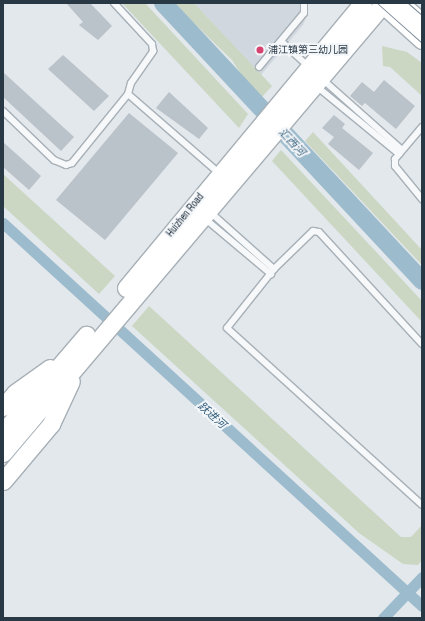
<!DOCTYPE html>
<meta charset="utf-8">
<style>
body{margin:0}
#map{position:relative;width:425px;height:621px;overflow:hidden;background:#e3e8ec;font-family:"Archivo Narrow","Noto Sans SC",sans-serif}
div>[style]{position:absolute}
.built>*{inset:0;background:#d1d7de}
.green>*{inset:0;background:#cbd6c3}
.canal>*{height:11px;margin:-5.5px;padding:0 5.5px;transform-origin:5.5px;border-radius:5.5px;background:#9cbbcd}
.river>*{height:18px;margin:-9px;padding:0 9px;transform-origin:9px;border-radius:9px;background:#9cbbcd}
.building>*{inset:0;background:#bac2ca}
.roads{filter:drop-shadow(1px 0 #a7b0b7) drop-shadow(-1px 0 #a7b0b7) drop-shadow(0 1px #a7b0b7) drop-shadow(0 -1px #a7b0b7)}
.lane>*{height:6px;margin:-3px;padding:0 3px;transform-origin:3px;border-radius:3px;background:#f6f8fa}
.secondary>*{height:17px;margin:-8.5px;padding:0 8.5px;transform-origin:8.5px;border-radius:8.5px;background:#fff}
.tram>*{height:1px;margin:-0.5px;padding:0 0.5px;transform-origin:0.5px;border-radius:0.5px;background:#7b8996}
.dots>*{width:11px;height:11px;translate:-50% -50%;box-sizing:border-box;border:2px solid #f3f6f9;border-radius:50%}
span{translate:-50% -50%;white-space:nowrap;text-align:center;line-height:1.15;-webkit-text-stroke:4px #f3f6f9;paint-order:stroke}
.poi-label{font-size:10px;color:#293845}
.left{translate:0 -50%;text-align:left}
.street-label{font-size:10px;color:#293845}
.water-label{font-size:11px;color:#315d7b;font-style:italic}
.frame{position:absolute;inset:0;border:4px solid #293845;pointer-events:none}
</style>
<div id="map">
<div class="built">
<i style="clip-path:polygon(194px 3px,308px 3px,308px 13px,303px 25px,261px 75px)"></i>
</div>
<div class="green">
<i style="clip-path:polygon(122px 3px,145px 3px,248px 114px,239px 128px)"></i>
<i style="clip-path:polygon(173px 3px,194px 3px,272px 86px,261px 98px,251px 90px,232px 60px)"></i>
<i style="clip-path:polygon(382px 46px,407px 52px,422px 63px,422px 96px,390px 67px,383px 66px)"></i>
<i style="clip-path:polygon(313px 132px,422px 250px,422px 265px,305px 141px)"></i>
<i style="clip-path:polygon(281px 150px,422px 301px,422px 322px,272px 161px)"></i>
<i style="clip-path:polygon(3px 174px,115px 276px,99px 294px,3px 206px)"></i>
<i style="clip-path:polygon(149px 306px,401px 537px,411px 537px,422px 525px,422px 560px,418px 565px,403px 564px,359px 533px,132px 326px)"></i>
</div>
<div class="canal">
<i style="left:3px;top:223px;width:568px;rotate:42.43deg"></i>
<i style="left:383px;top:618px;width:57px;rotate:-46.4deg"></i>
</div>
<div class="river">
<i style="left:163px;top:3px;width:380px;rotate:47deg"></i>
</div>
<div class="building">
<i style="clip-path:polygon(66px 3px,90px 3px,112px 26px,98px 40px,79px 25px,83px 22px)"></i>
<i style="clip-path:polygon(63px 55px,109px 96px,94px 111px,48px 69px)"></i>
<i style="clip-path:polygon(3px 72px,74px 137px,61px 151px,3px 97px)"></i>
<i style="clip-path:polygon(384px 80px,415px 106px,396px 129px,365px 103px,362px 106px,350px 96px,362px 82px,374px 92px)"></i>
<i style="clip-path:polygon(169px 92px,208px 128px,199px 139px,156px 108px)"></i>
<i style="clip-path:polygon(129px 113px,178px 153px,105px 240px,56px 200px)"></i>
<i style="clip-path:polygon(334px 115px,345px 124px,342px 128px,373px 153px,359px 170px,328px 144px,334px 137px,322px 128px)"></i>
<i style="clip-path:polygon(3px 142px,41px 176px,29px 190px,3px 167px)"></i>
</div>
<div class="roads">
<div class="lane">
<i style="left:281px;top:41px;width:38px;rotate:43deg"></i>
<i style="left:259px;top:67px;width:70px;rotate:-50.2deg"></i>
<i style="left:304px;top:13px;width:10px;rotate:-90deg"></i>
<i style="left:321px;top:78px;width:108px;rotate:41.6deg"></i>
<i style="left:315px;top:85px;width:109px;rotate:39.4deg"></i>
<i style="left:128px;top:94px;width:121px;rotate:41deg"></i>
<i style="left:3px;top:111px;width:71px;rotate:43.9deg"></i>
<i style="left:54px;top:160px;width:13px;rotate:23deg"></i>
<i style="left:66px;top:165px;width:6px;rotate:-18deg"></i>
<i style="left:72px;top:163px;width:89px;rotate:-50.9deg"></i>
<i style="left:128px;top:94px;width:11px;rotate:-75deg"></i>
<i style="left:131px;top:83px;width:39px;rotate:-55deg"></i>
<i style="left:153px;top:51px;width:7px;rotate:-98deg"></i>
<i style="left:152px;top:44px;width:56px;rotate:-132.8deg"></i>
<i style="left:422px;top:127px;width:42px;rotate:130.2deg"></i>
<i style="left:395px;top:159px;width:7px;rotate:90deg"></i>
<i style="left:395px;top:166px;width:43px;rotate:50.7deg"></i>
<i style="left:210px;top:212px;width:86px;rotate:41.7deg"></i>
<i style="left:203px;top:217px;width:89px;rotate:40deg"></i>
<i style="left:422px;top:344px;width:152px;rotate:-132.6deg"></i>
<i style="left:319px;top:232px;width:6px;rotate:-171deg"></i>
<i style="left:313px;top:231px;width:54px;rotate:135.7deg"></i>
<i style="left:274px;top:269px;width:75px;rotate:128.5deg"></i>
<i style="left:227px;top:328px;width:263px;rotate:42.2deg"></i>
</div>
<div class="secondary">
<i style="left:381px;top:3px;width:55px;rotate:42.1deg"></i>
<i style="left:400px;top:3px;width:29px;rotate:41deg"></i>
<i style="left:126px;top:288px;width:371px;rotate:-50.3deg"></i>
<i style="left:3px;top:407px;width:18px;rotate:-49deg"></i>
<i style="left:15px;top:393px;width:43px;rotate:-35.5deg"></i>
<i style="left:3px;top:432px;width:128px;rotate:-49.4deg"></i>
<i style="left:3px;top:453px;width:590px;rotate:-49.75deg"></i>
<i style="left:3px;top:481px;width:75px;rotate:-49.9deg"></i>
<i style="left:51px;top:424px;width:47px;rotate:-65.1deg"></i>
</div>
</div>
<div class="tram">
<i style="left:377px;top:3px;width:60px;rotate:41.6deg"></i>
<i style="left:408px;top:3px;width:18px;rotate:41deg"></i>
</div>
<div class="dots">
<i style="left:260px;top:50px;background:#d6436f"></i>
</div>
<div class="poi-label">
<span class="left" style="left:268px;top:50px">浦江镇第三幼儿园</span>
</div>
<div class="street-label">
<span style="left:185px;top:215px;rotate:-51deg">Huizhen Road</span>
</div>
<div class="water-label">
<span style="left:292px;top:142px;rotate:47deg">汇西河</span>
<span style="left:212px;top:415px;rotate:42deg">跃进河</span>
</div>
<div class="frame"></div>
</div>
